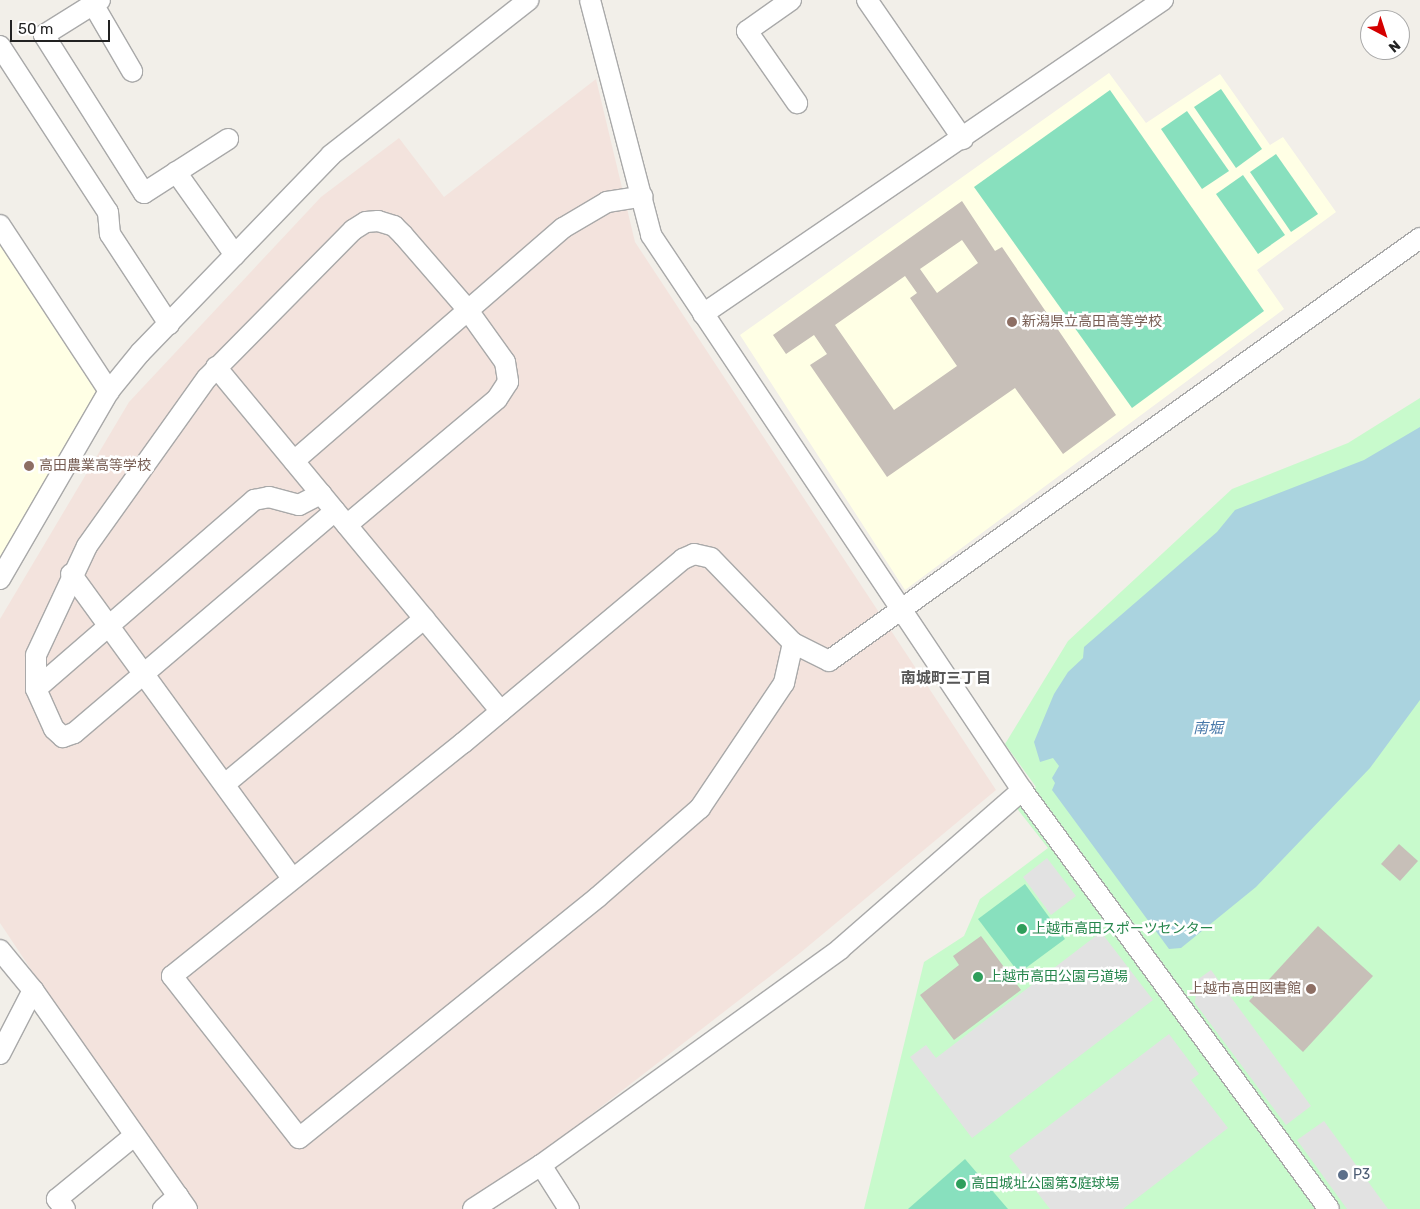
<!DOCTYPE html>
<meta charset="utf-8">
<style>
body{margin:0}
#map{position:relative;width:1420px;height:1209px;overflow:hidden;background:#f2efe9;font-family:Rubik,"Noto Sans JP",sans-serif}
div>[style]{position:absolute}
.education>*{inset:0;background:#ffffe5}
.military>*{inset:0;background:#f3e3dd}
.park>*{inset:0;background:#c8facc}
.pitch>*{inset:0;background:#88e0be}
.parking>*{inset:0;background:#e2e2e2}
.water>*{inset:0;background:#aad3df}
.building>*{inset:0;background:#c7bfb8}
.roads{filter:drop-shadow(1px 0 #a9a9a9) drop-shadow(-1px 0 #a9a9a9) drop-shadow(0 1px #a9a9a9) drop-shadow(0 -1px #a9a9a9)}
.minor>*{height:20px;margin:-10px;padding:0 10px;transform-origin:10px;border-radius:10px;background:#fff}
.dots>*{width:14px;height:14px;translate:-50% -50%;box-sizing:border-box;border:2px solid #fff;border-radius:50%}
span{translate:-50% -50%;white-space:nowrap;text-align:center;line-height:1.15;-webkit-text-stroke:5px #fff;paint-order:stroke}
.education-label{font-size:14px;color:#785e54}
.left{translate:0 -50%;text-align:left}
.right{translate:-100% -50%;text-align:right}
.leisure-label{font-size:14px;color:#27864d}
.service-label{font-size:14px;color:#4e5e75}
.neighbourhood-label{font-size:15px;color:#555;font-weight:700}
.water-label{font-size:15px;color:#4a7aab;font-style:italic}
.north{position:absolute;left:1360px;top:10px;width:50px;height:50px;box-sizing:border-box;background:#fff;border:1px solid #a7a7a7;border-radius:50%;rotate:140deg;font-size:14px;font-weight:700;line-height:20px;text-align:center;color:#222}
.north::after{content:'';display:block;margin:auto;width:18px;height:22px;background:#d40000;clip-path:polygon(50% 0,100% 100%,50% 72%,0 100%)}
.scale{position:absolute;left:10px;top:20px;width:100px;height:22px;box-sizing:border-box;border:2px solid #222;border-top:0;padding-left:6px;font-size:15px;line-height:18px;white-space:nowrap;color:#222;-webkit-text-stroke:4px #fff;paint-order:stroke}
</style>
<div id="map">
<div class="education">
<i style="clip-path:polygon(1109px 73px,1146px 123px,1220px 74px,1270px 145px,1283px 137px,1336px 212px,1257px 270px,1284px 309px,905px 590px,740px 335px)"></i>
<i style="clip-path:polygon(0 240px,101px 389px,0 566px)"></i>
</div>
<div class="military">
<i style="clip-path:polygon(596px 79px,635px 242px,996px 790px,800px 953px,469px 1209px,191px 1209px,0 923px,0 619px,129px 402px,321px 197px,399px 138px,444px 197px)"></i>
</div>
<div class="park">
<i style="clip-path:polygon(1420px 398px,1420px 1209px,864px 1209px,924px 962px,964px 936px,980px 899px,1048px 848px,1015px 806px,1036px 787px,1005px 744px,1068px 641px,1232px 489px,1348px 443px)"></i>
</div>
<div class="pitch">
<i style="clip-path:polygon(1221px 89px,1262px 149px,1236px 168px,1194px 107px)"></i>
<i style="clip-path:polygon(1110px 90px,1264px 311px,1132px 408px,974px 187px)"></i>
<i style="clip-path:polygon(1187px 111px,1229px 171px,1202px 189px,1161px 129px)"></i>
<i style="clip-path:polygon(1276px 154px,1318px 214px,1291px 232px,1250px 172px)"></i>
<i style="clip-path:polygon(1243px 175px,1285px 235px,1258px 254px,1216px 194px)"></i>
<i style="clip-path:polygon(1025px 884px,1065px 939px,1019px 973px,978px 919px)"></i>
<i style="clip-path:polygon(965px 1159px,1008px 1209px,908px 1209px)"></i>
</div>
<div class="parking">
<i style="clip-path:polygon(1047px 858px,1076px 896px,1051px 915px,1023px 877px)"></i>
<i style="clip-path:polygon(1101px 932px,1153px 1000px,972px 1138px,910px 1057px,926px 1045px,936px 1058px)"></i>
<i style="clip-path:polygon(1211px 970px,1311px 1106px,1286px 1125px,1195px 1003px,1197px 980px)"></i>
<i style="clip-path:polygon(1169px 1034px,1199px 1074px,1191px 1080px,1228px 1128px,1123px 1209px,1050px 1209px,1009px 1156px)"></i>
<i style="clip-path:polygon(1324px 1121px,1388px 1209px,1347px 1209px,1297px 1140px)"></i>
</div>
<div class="water">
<i style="clip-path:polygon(1420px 427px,1420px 700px,1370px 768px,1256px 887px,1181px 948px,1169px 949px,1052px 790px,1055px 783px,1052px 778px,1059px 766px,1053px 758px,1040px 762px,1034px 742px,1054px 694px,1068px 672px,1083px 658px,1084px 647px,1217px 532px,1235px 510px,1364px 460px)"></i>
</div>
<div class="building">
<i style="clip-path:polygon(evenodd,962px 201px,995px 251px,1002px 247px,1116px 415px,1063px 454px,1015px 388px,887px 477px,810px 365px,827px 354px,814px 335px,786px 354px,773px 335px,962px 201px,962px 240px,978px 263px,937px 293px,920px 269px,962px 240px,962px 201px,905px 276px,917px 293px,910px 298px,957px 366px,894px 410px,835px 325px,905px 276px)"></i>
<i style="clip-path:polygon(1399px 844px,1418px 861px,1400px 881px,1381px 864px)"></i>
<i style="clip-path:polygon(1318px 926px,1373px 976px,1303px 1052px,1249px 1001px)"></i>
<i style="clip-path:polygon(981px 936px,1021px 990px,954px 1040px,920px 995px,959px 965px,953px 956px)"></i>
</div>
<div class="roads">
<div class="minor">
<i style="left:100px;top:0;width:66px;rotate:148deg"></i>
<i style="left:44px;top:35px;width:187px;rotate:57.7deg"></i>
<i style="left:144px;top:193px;width:100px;rotate:-32.7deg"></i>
<i style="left:590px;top:0;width:243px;rotate:75.4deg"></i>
<i style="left:651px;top:235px;width:668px;rotate:56.24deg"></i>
<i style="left:1022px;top:790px;width:519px;rotate:53.77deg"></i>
<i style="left:791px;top:0;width:54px;rotate:144.8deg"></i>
<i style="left:747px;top:31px;width:88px;rotate:55.2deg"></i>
<i style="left:867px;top:0;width:169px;rotate:55.4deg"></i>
<i style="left:93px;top:4px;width:78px;rotate:59.8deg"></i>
<i style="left:0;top:46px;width:198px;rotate:57deg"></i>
<i style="left:108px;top:212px;width:22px;rotate:85deg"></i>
<i style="left:110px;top:234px;width:108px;rotate:56.8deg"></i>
<i style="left:176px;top:172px;width:102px;rotate:54.6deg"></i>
<i style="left:0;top:225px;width:199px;rotate:56.7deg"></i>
<i style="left:703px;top:314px;width:557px;rotate:-34.32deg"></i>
<i style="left:216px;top:367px;width:447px;rotate:50.4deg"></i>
<i style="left:294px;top:461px;width:356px;rotate:-40.9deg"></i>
<i style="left:563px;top:228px;width:51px;rotate:-30.6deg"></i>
<i style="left:607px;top:202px;width:36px;rotate:-9deg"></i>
<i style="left:335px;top:511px;width:343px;rotate:139.6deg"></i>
<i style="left:74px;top:733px;width:12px;rotate:160deg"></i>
<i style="left:63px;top:737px;width:12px;rotate:-138deg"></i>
<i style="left:54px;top:729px;width:44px;rotate:-114.2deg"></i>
<i style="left:36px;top:689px;width:34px;rotate:-90deg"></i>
<i style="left:36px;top:655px;width:120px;rotate:-64.9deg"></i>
<i style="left:87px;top:546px;width:206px;rotate:-54.5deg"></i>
<i style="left:207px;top:378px;width:208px;rotate:-45.4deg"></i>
<i style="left:353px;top:230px;width:15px;rotate:-32deg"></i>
<i style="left:366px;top:222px;width:12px;rotate:-5deg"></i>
<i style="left:378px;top:221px;width:17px;rotate:17deg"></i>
<i style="left:394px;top:226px;width:13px;rotate:45deg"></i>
<i style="left:403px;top:235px;width:98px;rotate:49.1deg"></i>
<i style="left:467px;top:309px;width:65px;rotate:54.4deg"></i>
<i style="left:505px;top:362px;width:20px;rotate:81deg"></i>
<i style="left:508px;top:382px;width:20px;rotate:123deg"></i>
<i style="left:497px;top:399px;width:196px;rotate:140deg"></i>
<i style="left:71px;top:574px;width:376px;rotate:54deg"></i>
<i style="left:0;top:579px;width:217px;rotate:-59.9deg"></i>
<i style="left:109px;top:391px;width:49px;rotate:-50.8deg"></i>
<i style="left:140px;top:353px;width:275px;rotate:-46deg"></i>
<i style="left:331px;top:155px;width:251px;rotate:-38.1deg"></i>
<i style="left:793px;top:643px;width:41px;rotate:102.7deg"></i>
<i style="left:784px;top:683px;width:151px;rotate:123.9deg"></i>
<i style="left:700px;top:808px;width:135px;rotate:138.9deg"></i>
<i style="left:598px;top:897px;width:384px;rotate:141.1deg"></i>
<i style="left:299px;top:1138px;width:206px;rotate:-128.1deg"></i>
<i style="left:172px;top:976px;width:373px;rotate:-38.7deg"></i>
<i style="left:463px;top:743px;width:287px;rotate:-39.9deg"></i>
<i style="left:683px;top:559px;width:12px;rotate:-24deg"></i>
<i style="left:694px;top:554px;width:17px;rotate:13deg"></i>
<i style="left:711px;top:558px;width:118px;rotate:46deg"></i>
<i style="left:793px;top:643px;width:40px;rotate:26.6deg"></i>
<i style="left:829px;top:661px;width:727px;rotate:-35.59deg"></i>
<i style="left:36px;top:689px;width:289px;rotate:-40.9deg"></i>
<i style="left:254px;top:500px;width:15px;rotate:-11deg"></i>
<i style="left:269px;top:497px;width:31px;rotate:15deg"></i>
<i style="left:299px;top:505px;width:25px;rotate:-27deg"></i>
<i style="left:225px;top:784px;width:259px;rotate:-39.7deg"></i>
<i style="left:0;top:950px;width:52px;rotate:50.5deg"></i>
<i style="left:33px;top:990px;width:268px;rotate:54.9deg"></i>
<i style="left:0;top:1054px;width:72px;rotate:-62.7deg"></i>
<i style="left:541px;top:1165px;width:52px;rotate:57.5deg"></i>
<i style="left:65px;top:1209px;width:13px;rotate:-129deg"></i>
<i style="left:57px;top:1199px;width:99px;rotate:-39.3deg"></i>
<i style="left:163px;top:1209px;width:20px;rotate:-41deg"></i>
<i style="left:473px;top:1209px;width:81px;rotate:-32.9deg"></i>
<i style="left:541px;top:1165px;width:369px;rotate:-35.8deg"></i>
<i style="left:840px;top:949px;width:242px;rotate:-41.1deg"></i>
</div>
</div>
<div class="dots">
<i style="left:1012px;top:322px;background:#8d6e63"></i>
<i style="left:29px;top:466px;background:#8d6e63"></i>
<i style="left:1022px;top:929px;background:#2e9e5b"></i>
<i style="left:978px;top:977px;background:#2e9e5b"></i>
<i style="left:1311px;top:989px;background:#8d6e63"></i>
<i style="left:1343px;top:1175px;background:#5c6f8a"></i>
<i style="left:961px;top:1184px;background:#2e9e5b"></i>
</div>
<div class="education-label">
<span class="left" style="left:1022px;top:322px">新潟県立高田高等学校</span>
<span class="left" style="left:39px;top:466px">高田農業高等学校</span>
<span class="right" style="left:1301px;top:989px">上越市高田図書館</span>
</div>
<div class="leisure-label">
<span class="left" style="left:1032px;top:929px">上越市高田スポーツセンター</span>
<span class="left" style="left:988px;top:977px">上越市高田公園弓道場</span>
<span class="left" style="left:971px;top:1184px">高田城址公園第3庭球場</span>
</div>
<div class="service-label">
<span class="left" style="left:1353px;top:1175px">P3</span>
</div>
<div class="neighbourhood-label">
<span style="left:946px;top:679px">南城町三丁目</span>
</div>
<div class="water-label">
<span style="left:1208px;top:729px">南堀</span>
</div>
<div class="north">N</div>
<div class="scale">50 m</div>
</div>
